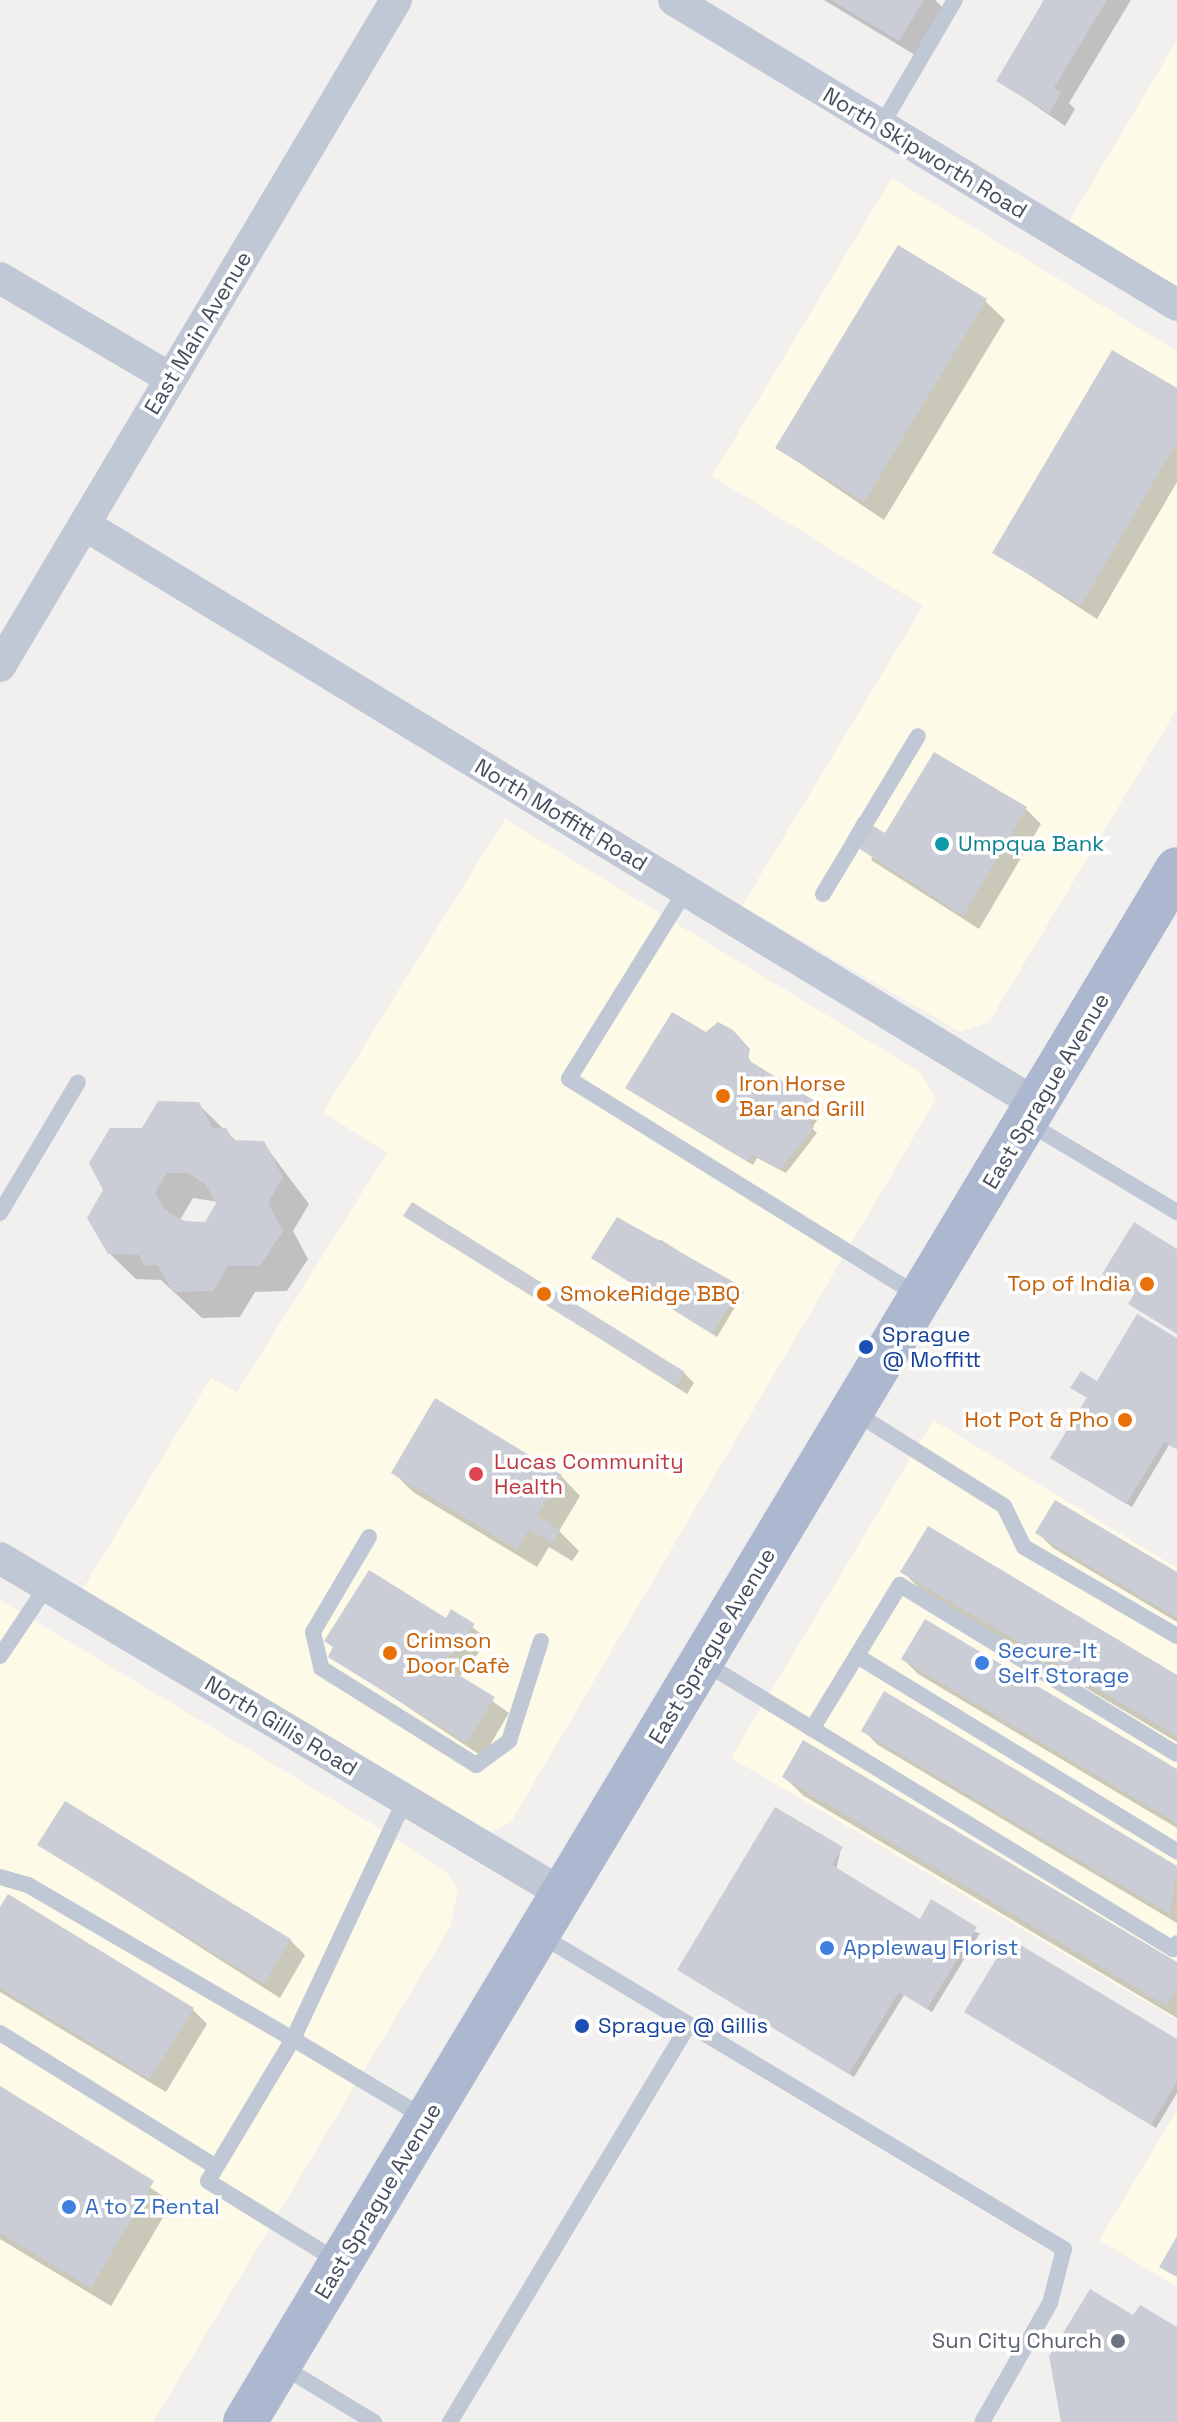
<!DOCTYPE html>
<meta charset="utf-8">
<style>
body{margin:0}
#map{position:relative;width:1177px;height:2422px;overflow:hidden;background:#f2efef;font-family:"Space Grotesk",sans-serif}
div>[style]{position:absolute}
.commercial>*{inset:0;background:#fdfae7}
.shadow>*{inset:0;background:#0003}
.building>*{inset:0;background:#cacdd5}
.service>*{height:16px;margin:-8px;padding:0 8px;transform-origin:8px;border-radius:8px;background:#c1c8d5}
.minor>*{height:32px;margin:-16px;padding:0 16px;transform-origin:16px;border-radius:16px;background:#c1c8d5}
.primary>*{height:44px;margin:-22px;padding:0 22px;transform-origin:22px;border-radius:22px;background:#acb8d0}
.dots>*{width:22px;height:22px;translate:-50% -50%;box-sizing:border-box;border:4px solid #fff;border-radius:50%}
span{translate:-50% -50%;white-space:nowrap;text-align:center;line-height:1.15;-webkit-text-stroke:7px #fff;paint-order:stroke}
.street-label{font-size:22px;color:#454e5e}
.culture-label{font-size:22px;color:#0d838f}
.left{translate:0 -50%;text-align:left}
.food-label{font-size:22px;color:#c56008}
.right{translate:-100% -50%;text-align:right}
.transit-label{font-size:22px;color:#164399}
.health-label{font-size:22px;color:#be3a42}
.shop-label{font-size:22px;color:#366cbe}
.worship-label{font-size:22px;color:#5b616d}
</style>
<div id="map">
<div class="commercial">
<i style="clip-path:polygon(1177px 40px,1177px 291px,1067px 225px)"></i>
<i style="clip-path:polygon(892px 178px,1177px 351px,1177px 709px,989px 1022px,960px 1032px,742px 906px,923px 606px,712px 476px)"></i>
<i style="clip-path:polygon(505px 819px,920px 1072px,936px 1099px,511px 1822px,484px 1835px,79px 1595px,211px 1378px,237px 1392px,387px 1153px,323px 1112px)"></i>
<i style="clip-path:polygon(933px 1420px,1177px 1568px,1177px 2020px,731px 1758px)"></i>
<i style="clip-path:polygon(0 1600px,374px 1825px,445px 1871px,458px 1889px,451px 1925px,153px 2422px,0 2422px)"></i>
<i style="clip-path:polygon(1177px 2110px,1177px 2287px,1099px 2240px)"></i>
</div>
<div class="shadow">
<i style="clip-path:polygon(824px 0,935px 0,943px 8px,915px 55px)"></i>
<i style="clip-path:polygon(1044px 0,1131px 0,1069px 103px,1075px 109px,1065px 126px,998px 80px)"></i>
<i style="clip-path:polygon(985px 301px,1005px 320px,884px 520px,777px 448px)"></i>
<i style="clip-path:polygon(1177px 390px,1177px 482px,1097px 619px,994px 552px)"></i>
<i style="clip-path:polygon(1026px 809px,1041px 824px,979px 929px,871px 860px,884px 835px)"></i>
<i style="clip-path:polygon(706px 1035px,737px 1037px,752px 1064px,823px 1111px,812px 1128px,817px 1133px,786px 1173px,757px 1158px,753px 1165px,632px 1092px)"></i>
<i style="clip-path:polygon(evenodd,198px 1104px,237px 1142px,263px 1143px,309px 1204px,293px 1231px,308px 1259px,287px 1291px,255px 1292px,240px 1317px,202px 1318px,161px 1280px,136px 1279px,109px 1253px,143px 1130px,198px 1104px,193px 1198px,219px 1202px,206px 1224px,180px 1220px,193px 1198px)"></i>
<i style="clip-path:polygon(406px 1215px,684px 1373px,694px 1383px,687px 1394px)"></i>
<i style="clip-path:polygon(661px 1240px,744px 1292px,717px 1337px,599px 1262px)"></i>
<i style="clip-path:polygon(1177px 1340px,1177px 1449px,1169px 1445px,1132px 1507px,1057px 1462px,1088px 1398px,1077px 1392px)"></i>
<i style="clip-path:polygon(393px 1472px,561px 1476px,580px 1496px,559px 1531px,579px 1551px,572px 1561px,549px 1547px,537px 1567px,413px 1492px)"></i>
<i style="clip-path:polygon(1038px 1533px,1177px 1574px,1177px 1622px,1053px 1548px)"></i>
<i style="clip-path:polygon(903px 1572px,1177px 1677px,1177px 1742px,922px 1591px)"></i>
<i style="clip-path:polygon(452px 1612px,489px 1640px,459px 1677px,509px 1713px,483px 1757px,331px 1656px,447px 1621px)"></i>
<i style="clip-path:polygon(903px 1659px,1177px 1771px,1177px 1828px,918px 1674px)"></i>
<i style="clip-path:polygon(884px 1694px,1177px 1869px,1177px 1923px,878px 1745px,863px 1730px)"></i>
<i style="clip-path:polygon(784px 1777px,1177px 1964px,1177px 2018px,804px 1796px)"></i>
<i style="clip-path:polygon(40px 1845px,290px 1940px,305px 1955px,280px 1998px)"></i>
<i style="clip-path:polygon(841px 1849px,836px 1870px,920px 1922px,980px 1933px,932px 2012px,904px 1995px,854px 2077px,679px 1970px)"></i>
<i style="clip-path:polygon(0 1911px,192px 2009px,207px 2024px,166px 2092px,0 1992px)"></i>
<i style="clip-path:polygon(966px 2012px,1177px 2041px,1177px 2093px,1156px 2128px)"></i>
<i style="clip-path:polygon(0 2089px,172px 2202px,111px 2306px,0 2239px)"></i>
</div>
<div class="building">
<i style="clip-path:polygon(831px 0,924px 0,899px 41px)"></i>
<i style="clip-path:polygon(1044px 0,1107px 0,1054px 88px,1061px 93px,1049px 113px,996px 81px)"></i>
<i style="clip-path:polygon(898px 245px,987px 299px,864px 502px,775px 448px)"></i>
<i style="clip-path:polygon(1112px 350px,1177px 388px,1177px 442px,1081px 605px,992px 553px)"></i>
<i style="clip-path:polygon(934px 752px,1027px 807px,963px 916px,846px 840px,859px 817px,885px 833px)"></i>
<i style="clip-path:polygon(672px 1012px,706px 1032px,718px 1022px,733px 1030px,750px 1049px,748px 1060px,820px 1104px,808px 1123px,814px 1127px,780px 1170px,752px 1154px,748px 1162px,625px 1088px)"></i>
<i style="clip-path:polygon(evenodd,158px 1101px,199px 1102px,213px 1128px,226px 1128px,233px 1140px,264px 1141px,283px 1177px,268px 1203px,283px 1231px,260px 1266px,228px 1266px,213px 1291px,173px 1292px,157px 1265px,144px 1266px,139px 1255px,108px 1254px,87px 1218px,103px 1190px,89px 1163px,110px 1128px,142px 1128px,158px 1101px,167px 1173px,188px 1173px,206px 1185px,216px 1203px,205px 1222px,184px 1221px,164px 1209px,155px 1192px,167px 1173px)"></i>
<i style="clip-path:polygon(412px 1202px,685px 1372px,676px 1386px,403px 1216px)"></i>
<i style="clip-path:polygon(617px 1217px,741px 1286px,712px 1334px,591px 1258px)"></i>
<i style="clip-path:polygon(1134px 1222px,1177px 1249px,1177px 1334px,1128px 1304px,1134px 1294px,1102px 1274px)"></i>
<i style="clip-path:polygon(1137px 1314px,1177px 1338px,1177px 1449px,1164px 1442px,1126px 1504px,1050px 1458px,1087px 1397px,1070px 1388px,1081px 1371px,1097px 1381px)"></i>
<i style="clip-path:polygon(435px 1398px,562px 1475px,537px 1516px,560px 1530px,552px 1543px,529px 1529px,517px 1549px,391px 1473px)"></i>
<i style="clip-path:polygon(1055px 1500px,1177px 1572px,1177px 1618px,1035px 1533px)"></i>
<i style="clip-path:polygon(928px 1526px,1177px 1675px,1177px 1736px,900px 1572px)"></i>
<i style="clip-path:polygon(369px 1570px,446px 1618px,451px 1609px,475px 1624px,442px 1665px,495px 1697px,467px 1743px,328px 1657px,333px 1647px,324px 1641px)"></i>
<i style="clip-path:polygon(925px 1619px,1177px 1769px,1177px 1823px,901px 1659px)"></i>
<i style="clip-path:polygon(884px 1691px,1177px 1866px,1170px 1914px,861px 1731px)"></i>
<i style="clip-path:polygon(803px 1740px,1177px 1962px,1177px 1989px,1167px 2006px,782px 1777px)"></i>
<i style="clip-path:polygon(65px 1801px,291px 1939px,264px 1984px,37px 1845px)"></i>
<i style="clip-path:polygon(775px 1807px,843px 1847px,832px 1865px,920px 1919px,931px 1899px,977px 1927px,927px 2009px,899px 1992px,849px 2074px,677px 1970px)"></i>
<i style="clip-path:polygon(8px 1894px,194px 2008px,150px 2079px,0 1988px,0 1907px)"></i>
<i style="clip-path:polygon(1009px 1938px,1177px 2039px,1177px 2081px,1151px 2125px,964px 2012px)"></i>
<i style="clip-path:polygon(0 2086px,154px 2181px,91px 2288px,0 2233px)"></i>
<i style="clip-path:polygon(1177px 2236px,1177px 2277px,1159px 2267px)"></i>
<i style="clip-path:polygon(1090px 2289px,1133px 2315px,1140px 2305px,1177px 2327px,1177px 2422px,1061px 2422px,1049px 2356px)"></i>
</div>
<div class="service">
<i style="left:881px;top:126px;width:146px;rotate:-59.6deg"></i>
<i style="left:686px;top:890px;width:222px;rotate:121.8deg"></i>
<i style="left:569px;top:1079px;width:414px;rotate:31.8deg"></i>
<i style="left:823px;top:894px;width:184px;rotate:-59deg"></i>
<i style="left:1028px;top:1123px;width:174px;rotate:30.9deg"></i>
<i style="left:0;top:1213px;width:152px;rotate:-59.2deg"></i>
<i style="left:854px;top:1412px;width:177px;rotate:32.1deg"></i>
<i style="left:1004px;top:1506px;width:46px;rotate:64deg"></i>
<i style="left:1024px;top:1547px;width:177px;rotate:30.2deg"></i>
<i style="left:369px;top:1537px;width:110px;rotate:120.5deg"></i>
<i style="left:313px;top:1632px;width:37px;rotate:77deg"></i>
<i style="left:321px;top:1668px;width:183px;rotate:32deg"></i>
<i style="left:476px;top:1765px;width:41px;rotate:-36deg"></i>
<i style="left:509px;top:1741px;width:105px;rotate:-72.3deg"></i>
<i style="left:0;top:1656px;width:84px;rotate:-56.1deg"></i>
<i style="left:857px;top:1656px;width:375px;rotate:31.4deg"></i>
<i style="left:703px;top:1662px;width:551px;rotate:31.41deg"></i>
<i style="left:1173px;top:1949px;width:7px;rotate:-56deg"></i>
<i style="left:812px;top:1729px;width:169px;rotate:-58.6deg"></i>
<i style="left:900px;top:1585px;width:324px;rotate:31.4deg"></i>
<i style="left:0;top:1877px;width:29px;rotate:16deg"></i>
<i style="left:28px;top:1885px;width:306px;rotate:30.2deg"></i>
<i style="left:293px;top:2039px;width:264px;rotate:-64.9deg"></i>
<i style="left:540px;top:1935px;width:611px;rotate:30.93deg"></i>
<i style="left:1064px;top:2249px;width:56px;rotate:104.5deg"></i>
<i style="left:1050px;top:2303px;width:137px;rotate:119.7deg"></i>
<i style="left:0;top:2033px;width:254px;rotate:31.8deg"></i>
<i style="left:339px;top:2262px;width:154px;rotate:-148.3deg"></i>
<i style="left:208px;top:2181px;width:165px;rotate:-59.1deg"></i>
<i style="left:293px;top:2039px;width:156px;rotate:30.8deg"></i>
<i style="left:280px;top:2365px;width:110px;rotate:31.2deg"></i>
<i style="left:450px;top:2422px;width:461px;rotate:-59deg"></i>
</div>
<div class="minor">
<i style="left:674px;top:0;width:588px;rotate:31.23deg"></i>
<i style="left:0;top:278px;width:197px;rotate:30.5deg"></i>
<i style="left:85px;top:525px;width:1116px;rotate:31.32deg"></i>
<i style="left:0;top:666px;width:775px;rotate:-59.26deg"></i>
<i style="left:0;top:1558px;width:656px;rotate:30.83deg"></i>
</div>
<div class="primary">
<i style="left:245px;top:2422px;width:1811px;rotate:-59.03deg"></i>
</div>
<div class="dots">
<i style="left:942px;top:844px;background:#0f9aa8"></i>
<i style="left:723px;top:1096px;background:#e8710a"></i>
<i style="left:1147px;top:1284px;background:#e8710a"></i>
<i style="left:544px;top:1294px;background:#e8710a"></i>
<i style="left:866px;top:1347px;background:#1a4fb4"></i>
<i style="left:1125px;top:1420px;background:#e8710a"></i>
<i style="left:476px;top:1474px;background:#e0444e"></i>
<i style="left:390px;top:1653px;background:#e8710a"></i>
<i style="left:982px;top:1663px;background:#3f7fe0"></i>
<i style="left:827px;top:1948px;background:#3f7fe0"></i>
<i style="left:582px;top:2026px;background:#1a4fb4"></i>
<i style="left:69px;top:2207px;background:#3f7fe0"></i>
<i style="left:1118px;top:2341px;background:#6b7280"></i>
</div>
<div class="street-label">
<span style="left:925px;top:153px;rotate:31deg">North Skipworth Road</span>
<span style="left:198px;top:333px;rotate:-59deg">East Main Avenue</span>
<span style="left:561px;top:815px;rotate:31deg">North Moffitt Road</span>
<span style="left:1046px;top:1091px;rotate:-59deg">East Sprague Avenue</span>
<span style="left:712px;top:1646px;rotate:-59deg">East Sprague Avenue</span>
<span style="left:281px;top:1726px;rotate:31deg">North Gillis Road</span>
<span style="left:378px;top:2201px;rotate:-59deg">East Sprague Avenue</span>
</div>
<div class="culture-label">
<span class="left" style="left:958px;top:844px">Umpqua Bank</span>
</div>
<div class="food-label">
<span class="left" style="left:739px;top:1096px">Iron Horse<br>Bar and Grill</span>
<span class="right" style="left:1131px;top:1284px">Top of India</span>
<span class="left" style="left:560px;top:1294px">SmokeRidge BBQ</span>
<span class="right" style="left:1109px;top:1420px">Hot Pot &amp; Pho</span>
<span class="left" style="left:406px;top:1653px">Crimson<br>Door Cafè</span>
</div>
<div class="transit-label">
<span class="left" style="left:882px;top:1347px">Sprague<br>@ Moffitt</span>
<span class="left" style="left:598px;top:2026px">Sprague @ Gillis</span>
</div>
<div class="health-label">
<span class="left" style="left:494px;top:1474px">Lucas Community<br>Health</span>
</div>
<div class="shop-label">
<span class="left" style="left:998px;top:1663px">Secure-It<br>Self Storage</span>
<span class="left" style="left:843px;top:1948px">Appleway Florist</span>
<span class="left" style="left:85px;top:2207px">A to Z Rental</span>
</div>
<div class="worship-label">
<span class="right" style="left:1102px;top:2341px">Sun City Church</span>
</div>
</div>
